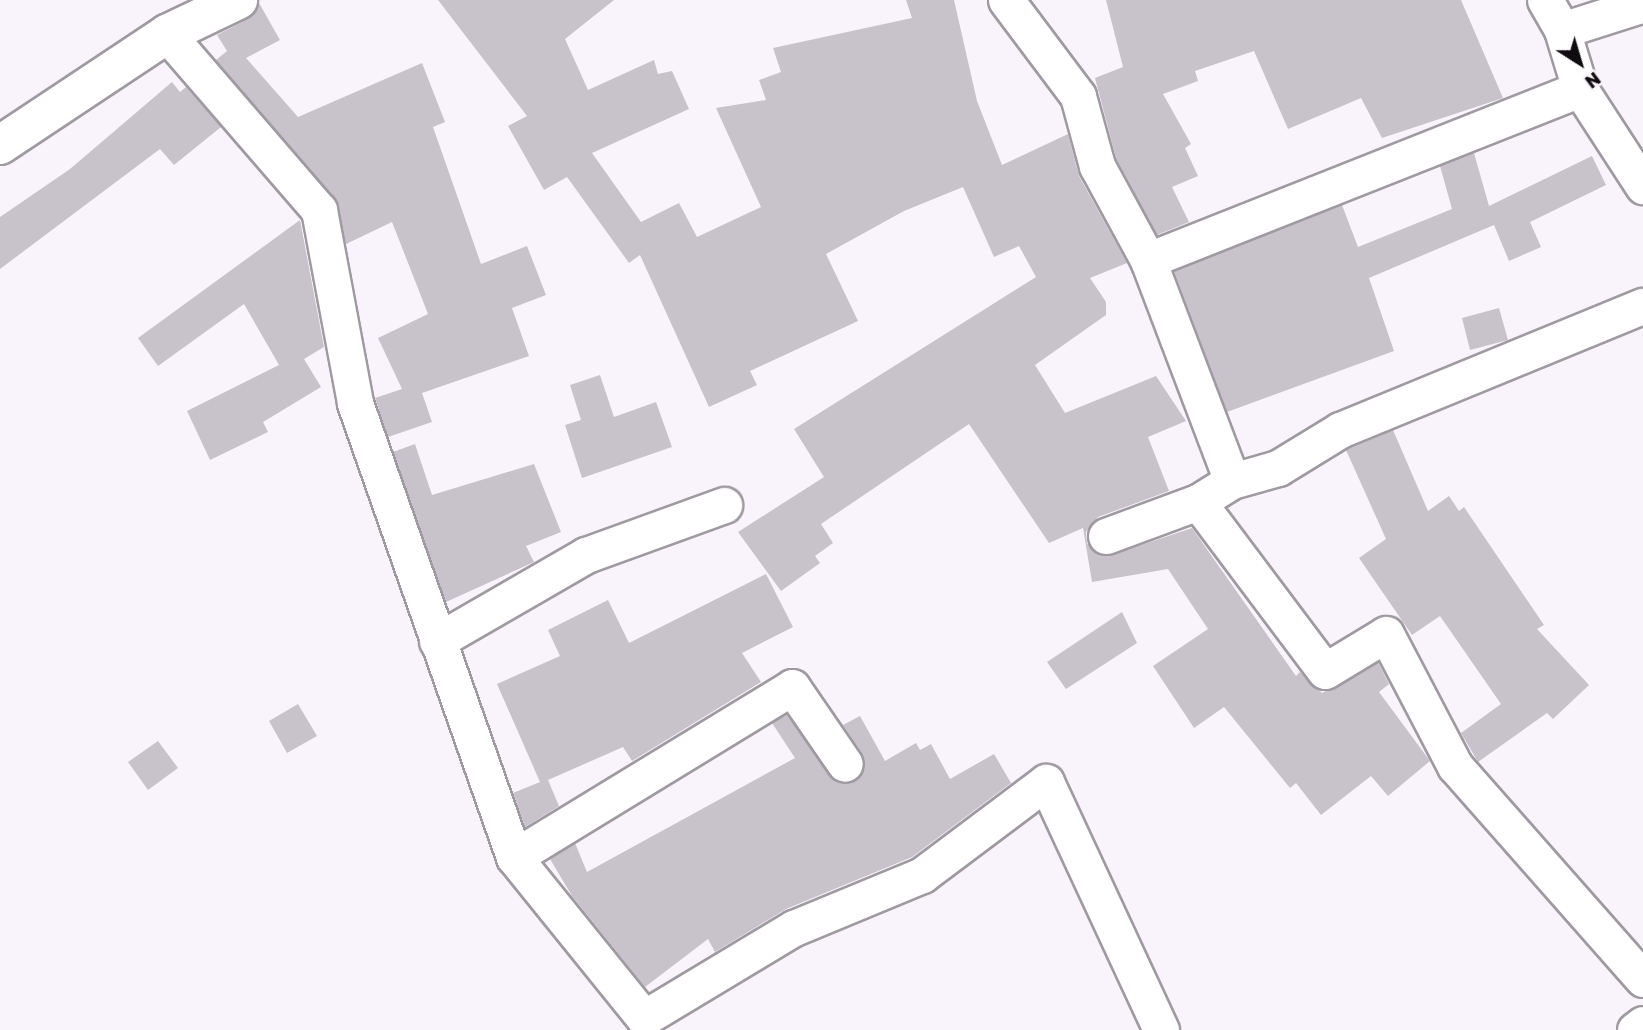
<!DOCTYPE html>
<style>
body{margin:0}
#map{position:relative;width:1643px;height:1030px;overflow:hidden;background:#f9f4fc;font-family:Rubik,sans-serif}
div>[style]{position:absolute}
.building>*{inset:0;background:#c8c2ca}
.roads{filter:drop-shadow(2px 0 #9f9aa1) drop-shadow(-2px 0 #9f9aa1) drop-shadow(0 2px #9f9aa1) drop-shadow(0 -2px #9f9aa1)}
.minor>*{height:35px;margin:-17.5px;padding:0 17.5px;transform-origin:17.5px;border-radius:17.5px;background:#fff}
.tertiary>*{height:38px;margin:-19px;padding:0 19px;transform-origin:19px;border-radius:19px;background:#fff}
span{translate:-50% -50%;white-space:nowrap;text-align:center;line-height:1.15;-webkit-text-stroke:5px #f9f4fc;paint-order:stroke}
.north{position:absolute;left:1545px;top:28px;width:70px;height:70px;-webkit-text-stroke:5px #f9f4fc;paint-order:stroke;rotate:143deg;font-size:19px;font-weight:700;line-height:28px;text-align:center;color:#0e0c0f}
.north::after{content:'';display:block;margin:auto;width:24px;height:32px;background:#0e0c0f;clip-path:polygon(50% 0,100% 100%,50% 72%,0 100%)}
</style>
<div id="map">
<div class="building">
<i style="clip-path:polygon(438px 0,614px 0,565px 39px,588px 90px,654px 60px,658px 74px,672px 71px,689px 109px,592px 153px,641px 222px,679px 203px,697px 237px,761px 207px,716px 108px,766px 100px,759px 80px,781px 72px,773px 48px,912px 18px,906px 0,954px 0,977px 101px,1002px 165px,1068px 134px,1079px 176px,1127px 263px,1090px 278px,1106px 302px,1106px 315px,1035px 365px,1065px 413px,1156px 376px,1186px 421px,1148px 437px,1169px 491px,1098px 517px,1086px 532px,1087px 544px,1112px 555px,1192px 528px,1296px 676px,1300px 672px,1322px 693px,1378px 662px,1389px 684px,1379px 692px,1430px 761px,1388px 796px,1371px 776px,1321px 815px,1296px 783px,1290px 788px,1224px 707px,1194px 728px,1153px 666px,1208px 629px,1168px 569px,1092px 582px,1083px 528px,1049px 543px,969px 424px,821px 524px,833px 543px,815px 556px,820px 563px,781px 591px,738px 532px,824px 477px,794px 429px,1036px 277px,1019px 246px,994px 257px,963px 187px,904px 211px,826px 254px,858px 321px,750px 371px,757px 385px,709px 407px,640px 255px,629px 263px,567px 177px,544px 190px,508px 126px,527px 116px)"></i>
<i style="clip-path:polygon(1106px 0,1461px 0,1503px 98px,1382px 138px,1361px 98px,1288px 129px,1254px 51px,1195px 71px,1198px 81px,1163px 94px,1191px 144px,1185px 148px,1198px 176px,1172px 187px,1189px 222px,1157px 235px,1116px 158px,1095px 78px,1123px 67px)"></i>
<i style="clip-path:polygon(259px 3px,280px 40px,246px 58px,298px 117px,422px 63px,445px 122px,433px 127px,481px 264px,527px 246px,546px 295px,512px 308px,529px 356px,422px 393px,432px 422px,388px 437px,375px 398px,402px 389px,378px 338px,428px 314px,392px 222px,346px 244px,334px 197px,216px 60px,227px 51px,217px 35px,248px 19px)"></i>
<i style="clip-path:polygon(172px 82px,180px 92px,186px 87px,221px 127px,174px 165px,160px 149px,0 269px,0 217px,70px 169px)"></i>
<i style="clip-path:polygon(1474px 153px,1489px 206px,1592px 156px,1606px 185px,1530px 222px,1541px 247px,1509px 261px,1494px 225px,1369px 278px,1394px 351px,1227px 412px,1174px 271px,1342px 205px,1358px 247px,1452px 209px,1440px 166px)"></i>
<i style="clip-path:polygon(300px 220px,324px 347px,304px 359px,321px 387px,263px 422px,268px 432px,210px 460px,187px 411px,279px 365px,244px 304px,158px 366px,138px 338px)"></i>
<i style="clip-path:polygon(1499px 308px,1508px 340px,1470px 350px,1462px 318px)"></i>
<i style="clip-path:polygon(600px 375px,614px 417px,656px 402px,672px 447px,582px 478px,565px 425px,581px 420px,570px 385px)"></i>
<i style="clip-path:polygon(1393px 430px,1428px 511px,1449px 496px,1459px 511px,1464px 507px,1544px 625px,1537px 629px,1589px 685px,1553px 719px,1547px 713px,1478px 762px,1461px 733px,1501px 704px,1440px 616px,1412px 635px,1359px 558px,1386px 539px,1346px 450px)"></i>
<i style="clip-path:polygon(415px 444px,432px 495px,534px 464px,561px 532px,526px 546px,534px 562px,446px 602px,393px 452px)"></i>
<i style="clip-path:polygon(766px 574px,793px 627px,742px 653px,761px 682px,632px 761px,623px 747px,548px 780px,559px 806px,525px 827px,513px 793px,540px 782px,497px 684px,560px 656px,548px 630px,608px 600px,629px 643px)"></i>
<i style="clip-path:polygon(1122px 612px,1137px 643px,1066px 689px,1047px 662px)"></i>
<i style="clip-path:polygon(298px 704px,317px 736px,287px 753px,269px 721px)"></i>
<i style="clip-path:polygon(786px 714px,837px 782px,856px 781px,863px 772px,862px 753px,843px 725px,860px 716px,885px 761px,916px 743px,920px 750px,931px 744px,950px 779px,994px 754px,1011px 783px,912px 857px,786px 909px,715px 952px,708px 939px,645px 987px,572px 896px,550px 859px,575px 843px,587px 872px,795px 758px,772px 723px)"></i>
<i style="clip-path:polygon(158px 741px,178px 768px,148px 790px,128px 762px)"></i>
</div>
<div class="roads">
<div class="minor">
<i style="left:1006px;top:0;width:120px;rotate:53.1deg"></i>
<i style="left:1078px;top:96px;width:73px;rotate:74.8deg"></i>
<i style="left:1097px;top:166px;width:107px;rotate:61.5deg"></i>
<i style="left:1148px;top:260px;width:236px;rotate:69.2deg"></i>
<i style="left:1545px;top:0;width:34px;rotate:60deg"></i>
<i style="left:1562px;top:30px;width:62px;rotate:73deg"></i>
<i style="left:1580px;top:89px;width:116px;rotate:57deg"></i>
<i style="left:1562px;top:30px;width:79px;rotate:-17.7deg"></i>
<i style="left:1637px;top:6px;width:6px;rotate:-81deg"></i>
<i style="left:167px;top:34px;width:233px;rotate:49.2deg"></i>
<i style="left:319px;top:210px;width:196px;rotate:79.4deg"></i>
<i style="left:355px;top:403px;width:481px;rotate:70.7deg"></i>
<i style="left:514px;top:857px;width:207px;rotate:51.1deg"></i>
<i style="left:644px;top:1018px;width:175px;rotate:-31deg"></i>
<i style="left:794px;top:928px;width:139px;rotate:-22.5deg"></i>
<i style="left:922px;top:875px;width:155px;rotate:-36.9deg"></i>
<i style="left:1046px;top:782px;width:273px;rotate:65.1deg"></i>
<i style="left:1148px;top:260px;width:465px;rotate:-21.6deg"></i>
<i style="left:1198px;top:502px;width:211px;rotate:53.1deg"></i>
<i style="left:1325px;top:671px;width:71px;rotate:-31.2deg"></i>
<i style="left:1386px;top:634px;width:149px;rotate:62.4deg"></i>
<i style="left:1455px;top:766px;width:284px;rotate:48.6deg"></i>
<i style="left:1106px;top:536px;width:98px;rotate:-20.3deg"></i>
<i style="left:1198px;top:502px;width:40px;rotate:-32deg"></i>
<i style="left:1232px;top:481px;width:48px;rotate:-15.8deg"></i>
<i style="left:1278px;top:468px;width:73px;rotate:-31.5deg"></i>
<i style="left:1340px;top:430px;width:327px;rotate:-22.3deg"></i>
<i style="left:437px;top:641px;width:172px;rotate:-30deg"></i>
<i style="left:586px;top:555px;width:147px;rotate:-19.9deg"></i>
<i style="left:514px;top:857px;width:326px;rotate:-31.4deg"></i>
<i style="left:792px;top:687px;width:93px;rotate:55.5deg"></i>
<i style="left:1635px;top:1030px;width:10px;rotate:-37deg"></i>
</div>
<div class="tertiary">
<i style="left:0;top:145px;width:201px;rotate:-33.6deg"></i>
<i style="left:167px;top:34px;width:79px;rotate:-25.6deg"></i>
</div>
</div>
<div class="north">N</div>
</div>
